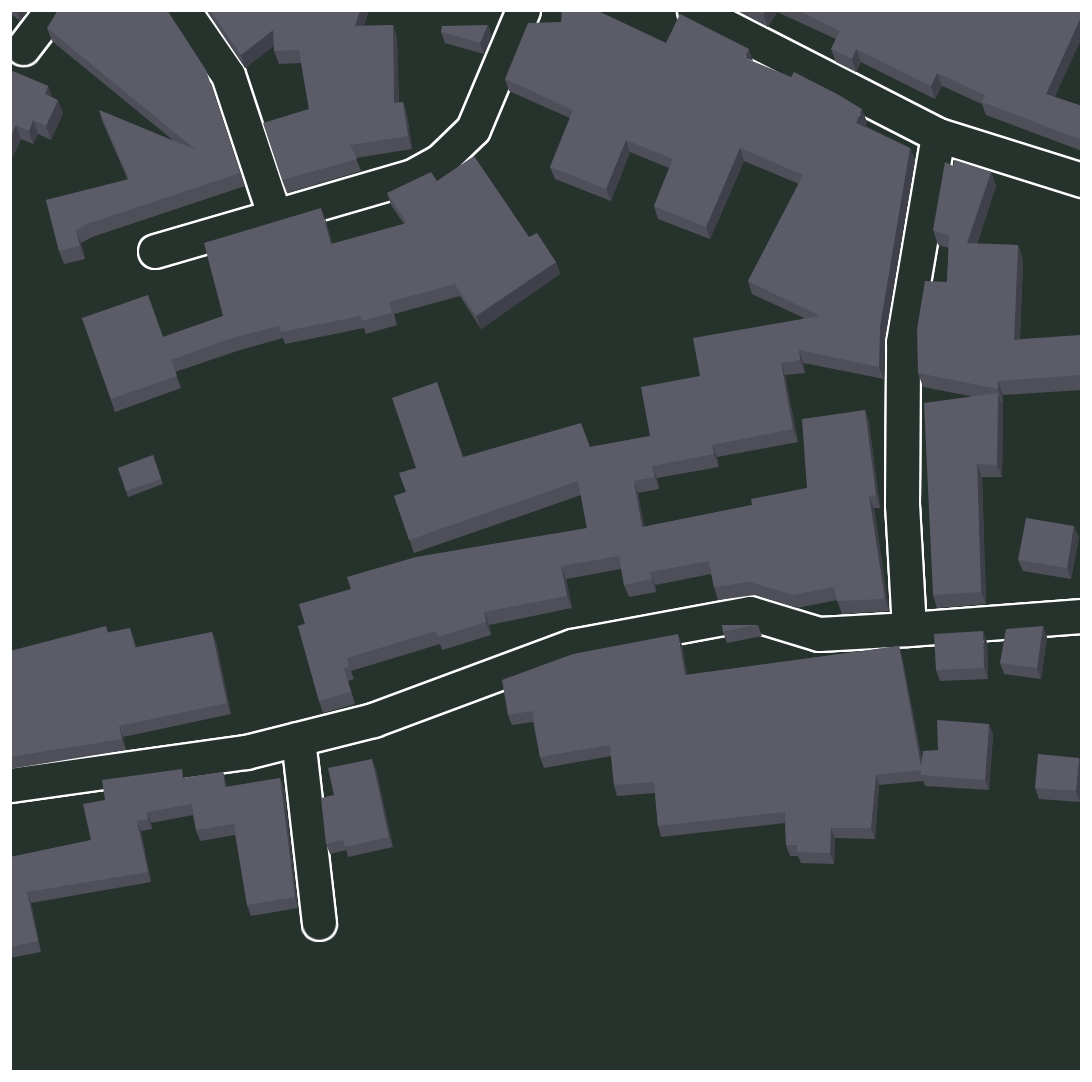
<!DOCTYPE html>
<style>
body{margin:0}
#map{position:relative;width:1092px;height:1082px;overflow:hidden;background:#26332d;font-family:"Patrick Hand",sans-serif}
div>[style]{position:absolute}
.roads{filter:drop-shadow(2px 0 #fff) drop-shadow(-2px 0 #fff) drop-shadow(0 2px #fff) drop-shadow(0 -2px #fff)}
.minor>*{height:33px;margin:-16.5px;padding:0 16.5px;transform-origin:16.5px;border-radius:16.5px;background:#26332d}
.tertiary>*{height:33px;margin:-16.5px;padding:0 16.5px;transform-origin:16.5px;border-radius:16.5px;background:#26332d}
.wall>*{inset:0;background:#4f4f5a}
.shaded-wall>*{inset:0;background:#40404a}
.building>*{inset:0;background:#5c5c69}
span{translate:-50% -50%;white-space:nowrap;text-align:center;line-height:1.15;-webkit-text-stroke:5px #26332d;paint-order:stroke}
.frame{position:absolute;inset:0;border:12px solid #fff;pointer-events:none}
</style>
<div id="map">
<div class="roads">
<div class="minor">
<i style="left:183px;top:10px;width:79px;rotate:55.3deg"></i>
<i style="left:228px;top:75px;width:150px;rotate:71.7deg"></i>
<i style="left:23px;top:48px;width:48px;rotate:-52.7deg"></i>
<i style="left:155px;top:251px;width:269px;rotate:-16.2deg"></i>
<i style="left:413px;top:176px;width:31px;rotate:-29deg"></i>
<i style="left:440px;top:161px;width:46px;rotate:-44.1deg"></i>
<i style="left:473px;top:129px;width:129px;rotate:-67.2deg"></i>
<i style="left:909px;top:629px;width:173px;rotate:-4.3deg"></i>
<i style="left:298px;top:739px;width:185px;rotate:83.5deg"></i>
<i style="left:10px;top:785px;width:238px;rotate:-8deg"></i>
<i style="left:246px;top:752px;width:131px;rotate:-14.1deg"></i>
<i style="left:373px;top:720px;width:212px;rotate:-20.4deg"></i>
<i style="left:572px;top:646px;width:181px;rotate:-10.5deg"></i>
<i style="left:750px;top:613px;width:72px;rotate:16.9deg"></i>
<i style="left:819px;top:634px;width:90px;rotate:-3.2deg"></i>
<i style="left:909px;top:629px;width:124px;rotate:-93.2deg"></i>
<i style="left:902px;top:505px;width:163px;rotate:-89.6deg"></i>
<i style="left:903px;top:342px;width:210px;rotate:-80.4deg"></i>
</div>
<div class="tertiary">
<i style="left:694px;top:10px;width:274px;rotate:27.1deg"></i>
<i style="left:938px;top:135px;width:151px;rotate:17.4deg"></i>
</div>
</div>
<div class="wall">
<i style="clip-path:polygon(10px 10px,29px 10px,20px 21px,10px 13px)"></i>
<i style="clip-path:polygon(206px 10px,369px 10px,364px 26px,393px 25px,397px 38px,399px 103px,403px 102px,407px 115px,412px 149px,356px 158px,361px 171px,287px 193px,282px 180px,309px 109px,301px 63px,279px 64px,274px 51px,274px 46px,245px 68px)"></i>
<i style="clip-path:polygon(736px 10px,1082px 10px,1055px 97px,1082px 106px,1082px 151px,986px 115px,982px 104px,942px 86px,935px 99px,861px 62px,856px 72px,836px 62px,831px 49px,836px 39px,777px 12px,768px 27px)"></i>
<i style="clip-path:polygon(47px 28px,211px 83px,245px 186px,92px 237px,81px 243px,85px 259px,64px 264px,59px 251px,46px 200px,128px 180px,103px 123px,99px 110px,174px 141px,52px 41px)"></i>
<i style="clip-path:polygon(441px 32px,492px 36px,484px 54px,445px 43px)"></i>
<i style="clip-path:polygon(666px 43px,753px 62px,867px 122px,865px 126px,910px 148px,915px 160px,885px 339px,884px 379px,803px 363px,805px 373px,785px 375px,798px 442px,717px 457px,719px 467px,657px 478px,659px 489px,638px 493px,644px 527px,752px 505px,807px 488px,865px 410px,869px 423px,880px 508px,874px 508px,889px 611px,842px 614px,837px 600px,797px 608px,755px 595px,718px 600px,714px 587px,711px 574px,655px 585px,656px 592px,629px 597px,624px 585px,621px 569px,566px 579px,572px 608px,489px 625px,491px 635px,442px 650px,440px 644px,351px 671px,354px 679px,348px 681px,355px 704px,323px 713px,319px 701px,298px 626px,587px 528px,581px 495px,414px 553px,394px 496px,406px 492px,464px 457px,590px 447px,650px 436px,700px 376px,804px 318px,752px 294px,748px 281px,799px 184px,744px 161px,710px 239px,658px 219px,654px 206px,669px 168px,630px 152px,611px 201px,555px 179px,550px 167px,570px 118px,509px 91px,505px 79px)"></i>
<i style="clip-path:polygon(10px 70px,48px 86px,52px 97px,63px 113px,51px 140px,38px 134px,33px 144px,21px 139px,10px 162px)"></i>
<i style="clip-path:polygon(953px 166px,991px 172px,996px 186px,977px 244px,1018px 245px,1023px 260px,1020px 339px,1082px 335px,1082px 390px,1003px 395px,1003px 403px,1002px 403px,1003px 406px,1002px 477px,982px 477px,986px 604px,937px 608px,933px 595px,970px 396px,923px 387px,918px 373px,947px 282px,949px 248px,938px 245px,933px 230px)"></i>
<i style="clip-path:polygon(437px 181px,529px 237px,556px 262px,560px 274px,481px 329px,460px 296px,394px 314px,397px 325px,366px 334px,364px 328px,285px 344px,283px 338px,237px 351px,175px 372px,181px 388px,115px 412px,82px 318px,163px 337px,223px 316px,326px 221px,332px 244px,404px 224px,391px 205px,387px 193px)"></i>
<i style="clip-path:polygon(153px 455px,163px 484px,128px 497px,118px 468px)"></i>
<i style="clip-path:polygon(1079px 537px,1071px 579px,1023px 571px,1018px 560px)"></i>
<i style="clip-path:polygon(758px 625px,762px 636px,727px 643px,723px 632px)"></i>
<i style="clip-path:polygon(1043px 626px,1047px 637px,1041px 679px,1004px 674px,1000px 663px)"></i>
<i style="clip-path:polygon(130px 628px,136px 647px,212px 632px,216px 642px,231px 714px,123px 737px,126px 750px,10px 769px,10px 651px)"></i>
<i style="clip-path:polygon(987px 642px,988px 679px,940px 681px,936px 670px)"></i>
<i style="clip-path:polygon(682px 645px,687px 675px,899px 646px,902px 657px,922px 760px,938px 750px,989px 724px,993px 735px,989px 790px,925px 786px,923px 781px,879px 785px,875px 839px,835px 838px,834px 864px,801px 863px,798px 856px,790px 856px,786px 845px,785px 823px,661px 837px,658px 826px,655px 793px,617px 796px,614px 785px,611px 756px,544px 768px,540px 757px,533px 722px,512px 725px,508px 715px)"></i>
<i style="clip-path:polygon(1079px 758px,1080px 802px,1039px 799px,1035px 788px)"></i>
<i style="clip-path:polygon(376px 769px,393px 847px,348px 857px,346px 850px,330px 854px,326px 844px,334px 795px)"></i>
<i style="clip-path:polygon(223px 772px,227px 787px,280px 778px,284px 789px,298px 908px,251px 916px,247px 905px,235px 835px,200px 841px,196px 830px,193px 815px,151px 823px,152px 829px,141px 831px,151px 882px,31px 903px,41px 952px,10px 958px,10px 848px,12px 857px,91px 840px,105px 800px,185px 778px)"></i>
</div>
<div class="shaded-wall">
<i style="clip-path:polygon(17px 10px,29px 10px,20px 21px)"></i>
<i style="clip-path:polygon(360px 10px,369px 10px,360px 39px,355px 26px)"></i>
<i style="clip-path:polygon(765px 10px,777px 10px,777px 12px,768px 27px,763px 14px)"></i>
<i style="clip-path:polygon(1082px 15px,1082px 38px,1050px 107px,1046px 94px)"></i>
<i style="clip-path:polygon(393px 25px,397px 38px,399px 116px,394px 103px)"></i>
<i style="clip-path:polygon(488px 25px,492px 36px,484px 54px,480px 43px)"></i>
<i style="clip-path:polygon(273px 30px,278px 43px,245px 68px,241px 55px)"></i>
<i style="clip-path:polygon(749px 49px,753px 61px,745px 58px)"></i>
<i style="clip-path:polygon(856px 49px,861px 62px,856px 72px,852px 59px)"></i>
<i style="clip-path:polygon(937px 73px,942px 86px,935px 99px,931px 86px)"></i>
<i style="clip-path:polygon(48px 86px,53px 100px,45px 94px)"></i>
<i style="clip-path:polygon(58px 100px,63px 113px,51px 140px,46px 126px)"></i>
<i style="clip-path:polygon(403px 102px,407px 115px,412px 149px,408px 136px)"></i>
<i style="clip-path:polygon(862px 109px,867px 122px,861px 135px,856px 123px)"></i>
<i style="clip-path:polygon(33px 120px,38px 134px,33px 144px,29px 131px)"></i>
<i style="clip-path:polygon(16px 125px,21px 139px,10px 162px,10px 138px)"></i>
<i style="clip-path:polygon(626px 140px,630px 152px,611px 201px,606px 189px)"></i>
<i style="clip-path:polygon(740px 148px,744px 161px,710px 239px,706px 227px)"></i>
<i style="clip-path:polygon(910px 148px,915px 160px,885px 339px,884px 379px,879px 367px,880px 326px)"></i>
<i style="clip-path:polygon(991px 172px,996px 186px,972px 257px,967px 243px)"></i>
<i style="clip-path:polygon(321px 208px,326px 221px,335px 256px,331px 244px)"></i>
<i style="clip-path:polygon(76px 230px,81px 243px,85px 259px,80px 246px)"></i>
<i style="clip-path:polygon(1018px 245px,1023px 260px,1019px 354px,1014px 340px)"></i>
<i style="clip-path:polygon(556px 262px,560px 274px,481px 329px,476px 316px)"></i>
<i style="clip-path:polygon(799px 350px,803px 363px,805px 373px,800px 360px)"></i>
<i style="clip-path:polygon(781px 363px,785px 375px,798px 442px,793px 429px)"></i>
<i style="clip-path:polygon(998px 381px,1003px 395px,1003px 403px,998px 389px)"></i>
<i style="clip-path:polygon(998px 393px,1003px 406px,1002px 477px,997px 465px)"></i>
<i style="clip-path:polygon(865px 410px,869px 423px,880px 508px,876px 495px)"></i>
<i style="clip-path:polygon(712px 445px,717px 457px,719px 467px,714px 454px)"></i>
<i style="clip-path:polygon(977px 464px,982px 477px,986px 604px,981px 592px)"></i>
<i style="clip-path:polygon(652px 466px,657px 478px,659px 489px,655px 477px)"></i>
<i style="clip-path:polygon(634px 481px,638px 493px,647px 540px,642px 527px)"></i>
<i style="clip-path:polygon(869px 496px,874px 508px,889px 611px,885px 599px)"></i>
<i style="clip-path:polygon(1074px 526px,1079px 537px,1071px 579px,1067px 568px)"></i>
<i style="clip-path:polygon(561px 566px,566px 579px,572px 608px,567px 596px)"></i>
<i style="clip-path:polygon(650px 572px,655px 585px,656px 592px,652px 579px)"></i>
<i style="clip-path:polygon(484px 612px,489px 625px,491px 635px,486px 622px)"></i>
<i style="clip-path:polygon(1043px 626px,1047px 637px,1041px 679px,1037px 668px)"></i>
<i style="clip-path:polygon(983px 631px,987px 642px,988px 679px,984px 668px)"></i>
<i style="clip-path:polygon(212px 632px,216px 642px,231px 714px,227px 703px)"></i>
<i style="clip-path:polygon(678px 634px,682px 645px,689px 686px,685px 675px)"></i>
<i style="clip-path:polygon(899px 646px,902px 657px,925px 777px,921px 766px)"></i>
<i style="clip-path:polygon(989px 724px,993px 735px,989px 790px,985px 780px)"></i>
<i style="clip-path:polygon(119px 726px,123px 737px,126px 750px,122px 739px)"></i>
<i style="clip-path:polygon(1079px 758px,1082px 765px,1080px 802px,1076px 791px)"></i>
<i style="clip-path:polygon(372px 759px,376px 769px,393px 847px,389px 837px)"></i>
<i style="clip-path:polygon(223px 772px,226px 782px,229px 798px,225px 787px)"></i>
<i style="clip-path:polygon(876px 775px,879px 785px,875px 839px,871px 828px)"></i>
<i style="clip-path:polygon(280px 778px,284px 789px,298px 908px,295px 897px)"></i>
<i style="clip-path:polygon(147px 812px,151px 823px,152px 829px,148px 819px)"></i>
<i style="clip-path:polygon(137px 821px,141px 831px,151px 882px,148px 872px)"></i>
<i style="clip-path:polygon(831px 828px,835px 838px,834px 864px,830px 853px)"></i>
<i style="clip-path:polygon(27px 892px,31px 903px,41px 952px,38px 941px)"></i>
</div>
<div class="building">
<i style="clip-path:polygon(58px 10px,167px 10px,206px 70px,240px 173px,87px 224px,76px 230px,80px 246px,59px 251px,46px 200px,129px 179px,99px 110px,196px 150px,47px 28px)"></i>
<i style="clip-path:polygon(210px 10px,360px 10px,355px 26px,393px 25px,394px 103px,403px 102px,408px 136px,350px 145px,357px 159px,282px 180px,263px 123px,309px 109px,299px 50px,274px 51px,273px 30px,241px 55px)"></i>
<i style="clip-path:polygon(562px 10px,569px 10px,573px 12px,573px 10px,596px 10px,666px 43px,680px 14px,749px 49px,745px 58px,791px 77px,794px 72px,837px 94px,862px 109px,856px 123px,910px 148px,880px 326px,879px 367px,799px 350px,800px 360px,781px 363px,793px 429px,712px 445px,714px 454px,652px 466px,655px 477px,634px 481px,642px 527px,752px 505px,751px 499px,807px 488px,802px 419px,865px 410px,876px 495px,869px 496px,885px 599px,837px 601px,834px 587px,793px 595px,750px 582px,714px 587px,709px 561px,650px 572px,652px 579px,624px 585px,619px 556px,561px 566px,567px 596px,484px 612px,486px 622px,438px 637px,436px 631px,347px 658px,349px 667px,344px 668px,351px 692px,319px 701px,298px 626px,305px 624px,299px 604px,351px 589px,347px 577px,416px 557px,587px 528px,578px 481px,409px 540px,394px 496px,406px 492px,399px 473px,416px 468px,392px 398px,437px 382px,463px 457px,581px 423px,590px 447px,650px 436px,641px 387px,700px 376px,693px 338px,820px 316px,748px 281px,803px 175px,740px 148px,706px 227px,654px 206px,673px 159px,626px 140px,606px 189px,550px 167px,573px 110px,505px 79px,528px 23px,561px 22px)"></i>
<i style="clip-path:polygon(756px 10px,765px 10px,763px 14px)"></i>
<i style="clip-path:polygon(797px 10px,1082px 10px,1082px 15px,1046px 94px,1082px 106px,1082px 140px,982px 102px,985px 95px,937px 73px,931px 86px,856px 49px,852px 59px,831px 49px,840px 31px)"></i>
<i style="clip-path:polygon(488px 25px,480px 43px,441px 32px,442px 26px)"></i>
<i style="clip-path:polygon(10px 70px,48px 86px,45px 94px,58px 100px,46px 126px,33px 120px,29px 131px,16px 125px,10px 138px)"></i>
<i style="clip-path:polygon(474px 156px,529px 237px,537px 233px,556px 262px,476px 316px,455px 284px,389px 302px,392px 313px,362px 321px,360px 316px,281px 332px,279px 326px,232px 338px,171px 360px,177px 376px,111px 399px,82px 318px,148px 295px,163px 337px,223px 316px,204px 243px,321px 208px,331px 244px,407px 223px,387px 193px,431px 172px,437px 181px)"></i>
<i style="clip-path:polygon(955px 160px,991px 172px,967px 243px,1018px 245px,1014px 340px,1082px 335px,1082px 375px,998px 381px,998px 389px,918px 373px,917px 329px,925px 281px,947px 282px,949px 236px,933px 230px,945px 162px,953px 166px)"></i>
<i style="clip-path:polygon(998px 393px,997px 465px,977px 464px,981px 592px,933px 595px,924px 403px)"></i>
<i style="clip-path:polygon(153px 455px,161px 479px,126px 491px,118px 468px)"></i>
<i style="clip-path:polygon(1026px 518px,1074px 526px,1067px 568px,1018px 560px)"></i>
<i style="clip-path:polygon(722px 625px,758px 625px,723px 632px)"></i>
<i style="clip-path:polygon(106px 626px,108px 633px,130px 628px,135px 648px,212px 632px,227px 703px,119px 726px,122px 739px,10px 757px,10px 651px)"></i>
<i style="clip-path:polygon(1043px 626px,1037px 668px,1000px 663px,1006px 629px)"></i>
<i style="clip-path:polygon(983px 631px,984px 668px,936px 670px,934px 634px)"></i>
<i style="clip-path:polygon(678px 634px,685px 675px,899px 646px,921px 766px,923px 751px,938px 750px,937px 720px,989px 724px,985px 780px,921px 775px,921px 770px,876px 775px,871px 828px,831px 828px,830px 853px,797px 852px,797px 845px,786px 845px,785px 812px,658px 826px,654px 782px,614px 785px,610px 745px,540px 757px,532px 711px,508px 715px,502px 680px,573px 654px)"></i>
<i style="clip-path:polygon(1038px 754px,1079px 758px,1076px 791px,1035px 788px)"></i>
<i style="clip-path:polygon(372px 759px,389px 837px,345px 847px,343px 840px,326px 844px,321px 798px,334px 795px,328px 768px)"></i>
<i style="clip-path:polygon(182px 769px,183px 778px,223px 772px,225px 787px,280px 778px,295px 897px,247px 905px,234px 824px,196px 830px,192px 804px,147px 812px,148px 819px,137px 821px,148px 872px,27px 892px,38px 941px,10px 947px,10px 857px,91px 840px,83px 804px,105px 800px,102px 780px)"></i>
</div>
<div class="frame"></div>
</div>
